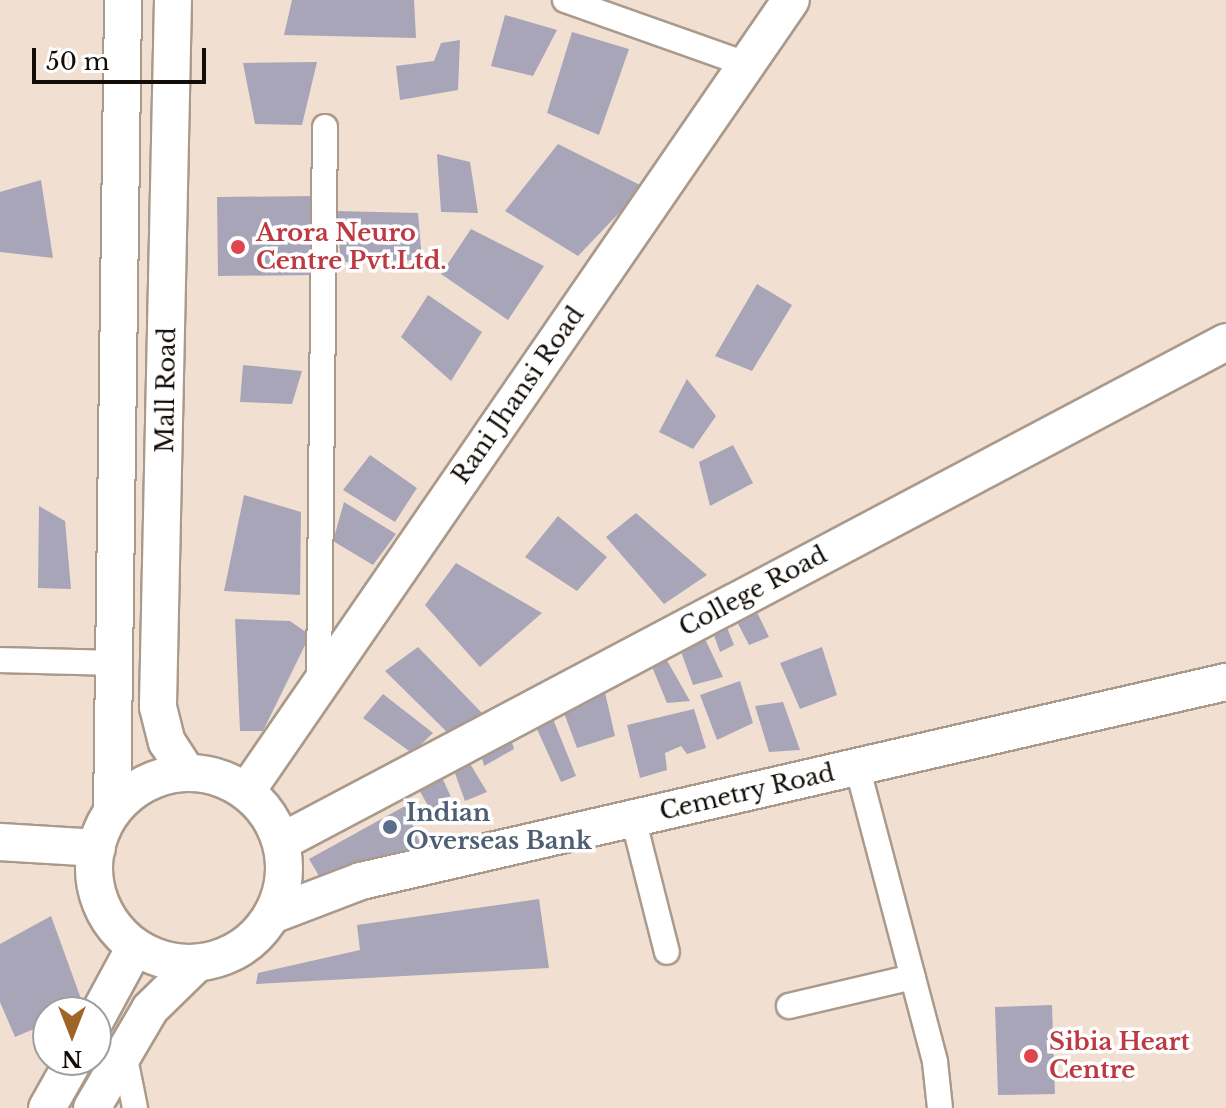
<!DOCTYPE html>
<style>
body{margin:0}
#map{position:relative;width:1226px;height:1108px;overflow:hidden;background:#f1e0d2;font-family:"Libre Baskerville",serif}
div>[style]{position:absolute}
.building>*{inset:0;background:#a7a5b7}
.roads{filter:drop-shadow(2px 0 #aa9a8c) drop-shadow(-2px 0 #aa9a8c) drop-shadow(0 2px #aa9a8c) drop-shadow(0 -2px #aa9a8c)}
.street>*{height:24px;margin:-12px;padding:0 12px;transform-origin:12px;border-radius:12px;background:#fff}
.secondary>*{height:36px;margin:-18px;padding:0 18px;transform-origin:18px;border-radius:18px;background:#fff}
.secondary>.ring{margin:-18px;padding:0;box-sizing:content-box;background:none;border:36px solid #fff;border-radius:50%}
.dots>*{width:22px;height:22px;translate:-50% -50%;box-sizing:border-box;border:4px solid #fff;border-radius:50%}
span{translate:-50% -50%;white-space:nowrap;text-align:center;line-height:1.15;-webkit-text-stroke:7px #fff;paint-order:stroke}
.health-label{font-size:24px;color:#be3a42;font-weight:700}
.left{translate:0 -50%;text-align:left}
.street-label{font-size:24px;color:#120d08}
.service-label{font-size:24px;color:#4e5e75;font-weight:700}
.north{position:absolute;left:32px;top:996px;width:80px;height:80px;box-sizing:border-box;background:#fff;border:2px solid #a09e9c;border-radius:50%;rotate:180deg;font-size:22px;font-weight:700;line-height:32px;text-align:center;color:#120d08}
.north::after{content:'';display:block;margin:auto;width:28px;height:36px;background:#a06526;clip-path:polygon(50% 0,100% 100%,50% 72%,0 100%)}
.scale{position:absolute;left:32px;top:48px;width:174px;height:36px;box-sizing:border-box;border:4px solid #120d08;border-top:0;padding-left:10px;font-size:24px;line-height:28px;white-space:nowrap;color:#120d08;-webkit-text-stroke:6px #fff;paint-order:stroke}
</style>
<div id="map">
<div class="building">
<i style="clip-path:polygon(292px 0,414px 0,416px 38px,284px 35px)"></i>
<i style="clip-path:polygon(505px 15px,557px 30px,533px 76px,491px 66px)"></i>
<i style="clip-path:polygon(572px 32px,629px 49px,599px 135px,547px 113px)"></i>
<i style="clip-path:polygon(460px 40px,458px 90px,400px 100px,396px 66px,434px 61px,441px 43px)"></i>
<i style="clip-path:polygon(317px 62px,302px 125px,255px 124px,243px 63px)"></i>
<i style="clip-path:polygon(558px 144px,644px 187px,578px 256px,505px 211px)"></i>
<i style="clip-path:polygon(437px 154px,470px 162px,478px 213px,441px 212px)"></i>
<i style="clip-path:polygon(41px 180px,53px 258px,0 252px,0 192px)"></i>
<i style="clip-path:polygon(316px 196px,316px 275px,218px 276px,217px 197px)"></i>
<i style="clip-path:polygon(336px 211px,418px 213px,422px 260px,341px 262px)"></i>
<i style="clip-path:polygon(471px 229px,544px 266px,508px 320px,441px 274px)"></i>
<i style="clip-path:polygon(757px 284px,792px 305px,752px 371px,715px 356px)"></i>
<i style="clip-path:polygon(428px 295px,482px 332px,451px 381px,401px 337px)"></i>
<i style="clip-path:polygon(243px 365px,302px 371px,292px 404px,240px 402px)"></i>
<i style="clip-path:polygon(687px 379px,716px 416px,693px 449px,659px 432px)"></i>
<i style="clip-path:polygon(733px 445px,753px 483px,710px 506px,699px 462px)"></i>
<i style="clip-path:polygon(370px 455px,417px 488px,395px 522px,343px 490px)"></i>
<i style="clip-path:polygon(244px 495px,301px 512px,300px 595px,224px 591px)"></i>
<i style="clip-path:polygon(344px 502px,396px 534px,373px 565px,333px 541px)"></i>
<i style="clip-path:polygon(39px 506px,65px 521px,71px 589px,38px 588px)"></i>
<i style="clip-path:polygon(636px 513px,707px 575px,664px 604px,606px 537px)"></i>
<i style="clip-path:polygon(558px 516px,607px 557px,577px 591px,525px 557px)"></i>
<i style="clip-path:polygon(456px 563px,542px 613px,480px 667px,425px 605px)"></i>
<i style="clip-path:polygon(755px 608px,769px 637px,749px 645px,734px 616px)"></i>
<i style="clip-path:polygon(235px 619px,290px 621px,310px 635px,263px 731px,240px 731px)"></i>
<i style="clip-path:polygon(726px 625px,734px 645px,720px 652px,711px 627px)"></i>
<i style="clip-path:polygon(705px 639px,723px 677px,693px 685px,679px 646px)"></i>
<i style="clip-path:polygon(418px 647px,482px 713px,448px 733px,385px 671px)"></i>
<i style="clip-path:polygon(822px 647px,837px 695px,800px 709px,780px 663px)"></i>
<i style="clip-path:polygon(665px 657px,690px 701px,667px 703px,650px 662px)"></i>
<i style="clip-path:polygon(740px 681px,753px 723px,717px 740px,700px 695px)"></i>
<i style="clip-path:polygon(603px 684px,615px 736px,577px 748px,564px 713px)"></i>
<i style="clip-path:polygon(383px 694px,433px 733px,412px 753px,363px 718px)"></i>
<i style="clip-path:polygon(783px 702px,800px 750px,769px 752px,755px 706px)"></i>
<i style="clip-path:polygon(694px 709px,706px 748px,687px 754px,681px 746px,665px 753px,667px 770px,640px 778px,627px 725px)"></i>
<i style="clip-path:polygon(553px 719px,576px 776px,561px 782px,536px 727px)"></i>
<i style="clip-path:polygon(508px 729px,514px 749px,484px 766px,480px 750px)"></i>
<i style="clip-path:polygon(466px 757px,487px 792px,465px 801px,452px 765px)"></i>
<i style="clip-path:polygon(440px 773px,455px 806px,430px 809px,415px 783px)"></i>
<i style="clip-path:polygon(405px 806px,422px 848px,319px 876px,309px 859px)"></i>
<i style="clip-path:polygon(539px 899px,549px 968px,256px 984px,258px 973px,360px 950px,357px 925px)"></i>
<i style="clip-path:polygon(51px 916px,84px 1007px,48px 1012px,48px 1023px,15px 1037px,0 1002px,0 944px)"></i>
<i style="clip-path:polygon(1052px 1005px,1055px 1094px,998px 1095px,995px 1007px)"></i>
</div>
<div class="roads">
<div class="street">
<i style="left:565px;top:0;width:195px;rotate:19.5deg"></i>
<i style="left:0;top:660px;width:115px;rotate:1.5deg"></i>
<i style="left:319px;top:679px;width:552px;rotate:-89.38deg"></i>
<i style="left:857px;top:766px;width:306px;rotate:75.2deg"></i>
<i style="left:935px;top:1062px;width:46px;rotate:83.8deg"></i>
<i style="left:633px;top:818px;width:138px;rotate:75.8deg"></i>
<i style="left:789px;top:1006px;width:127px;rotate:-13.2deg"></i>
<i style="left:124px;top:1053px;width:56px;rotate:78.7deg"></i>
</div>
<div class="secondary">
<i style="left:173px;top:0;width:707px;rotate:91.22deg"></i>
<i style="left:158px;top:707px;width:36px;rotate:76deg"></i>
<i style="left:167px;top:742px;width:37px;rotate:57deg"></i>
<i class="ring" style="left:94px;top:773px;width:154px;height:154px"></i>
<i style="left:246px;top:792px;width:961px;rotate:-55.47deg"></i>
<i style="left:112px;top:811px;width:811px;rotate:-89.22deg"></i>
<i style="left:0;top:842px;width:97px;rotate:3.5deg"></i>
<i style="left:281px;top:842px;width:1069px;rotate:-27.88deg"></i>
<i style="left:272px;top:915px;width:95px;rotate:-20.9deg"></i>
<i style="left:361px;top:881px;width:888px;rotate:-12.96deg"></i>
<i style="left:96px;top:1019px;width:82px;rotate:-61.6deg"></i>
<i style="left:47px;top:1108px;width:55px;rotate:-60.6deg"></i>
<i style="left:92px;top:1108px;width:115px;rotate:-59.6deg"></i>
<i style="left:150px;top:1009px;width:66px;rotate:-44.4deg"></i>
</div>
</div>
<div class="dots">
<i style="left:238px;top:247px;background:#e0444e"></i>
<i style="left:390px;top:827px;background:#5c6f8a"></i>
<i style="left:1031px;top:1056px;background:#e0444e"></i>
</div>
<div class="health-label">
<span class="left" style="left:256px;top:247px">Arora Neuro<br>Centre Pvt.Ltd.</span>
<span class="left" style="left:1049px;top:1056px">Sibia Heart<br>Centre</span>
</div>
<div class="street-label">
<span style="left:166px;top:390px;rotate:-89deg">Mall Road</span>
<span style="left:518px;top:395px;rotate:-55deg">Rani Jhansi Road</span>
<span style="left:753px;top:591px;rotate:-28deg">College Road</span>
<span style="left:747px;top:792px;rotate:-13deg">Cemetry Road</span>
</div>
<div class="service-label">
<span class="left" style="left:406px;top:827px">Indian<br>Overseas Bank</span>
</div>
<div class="north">N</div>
<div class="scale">50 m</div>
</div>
